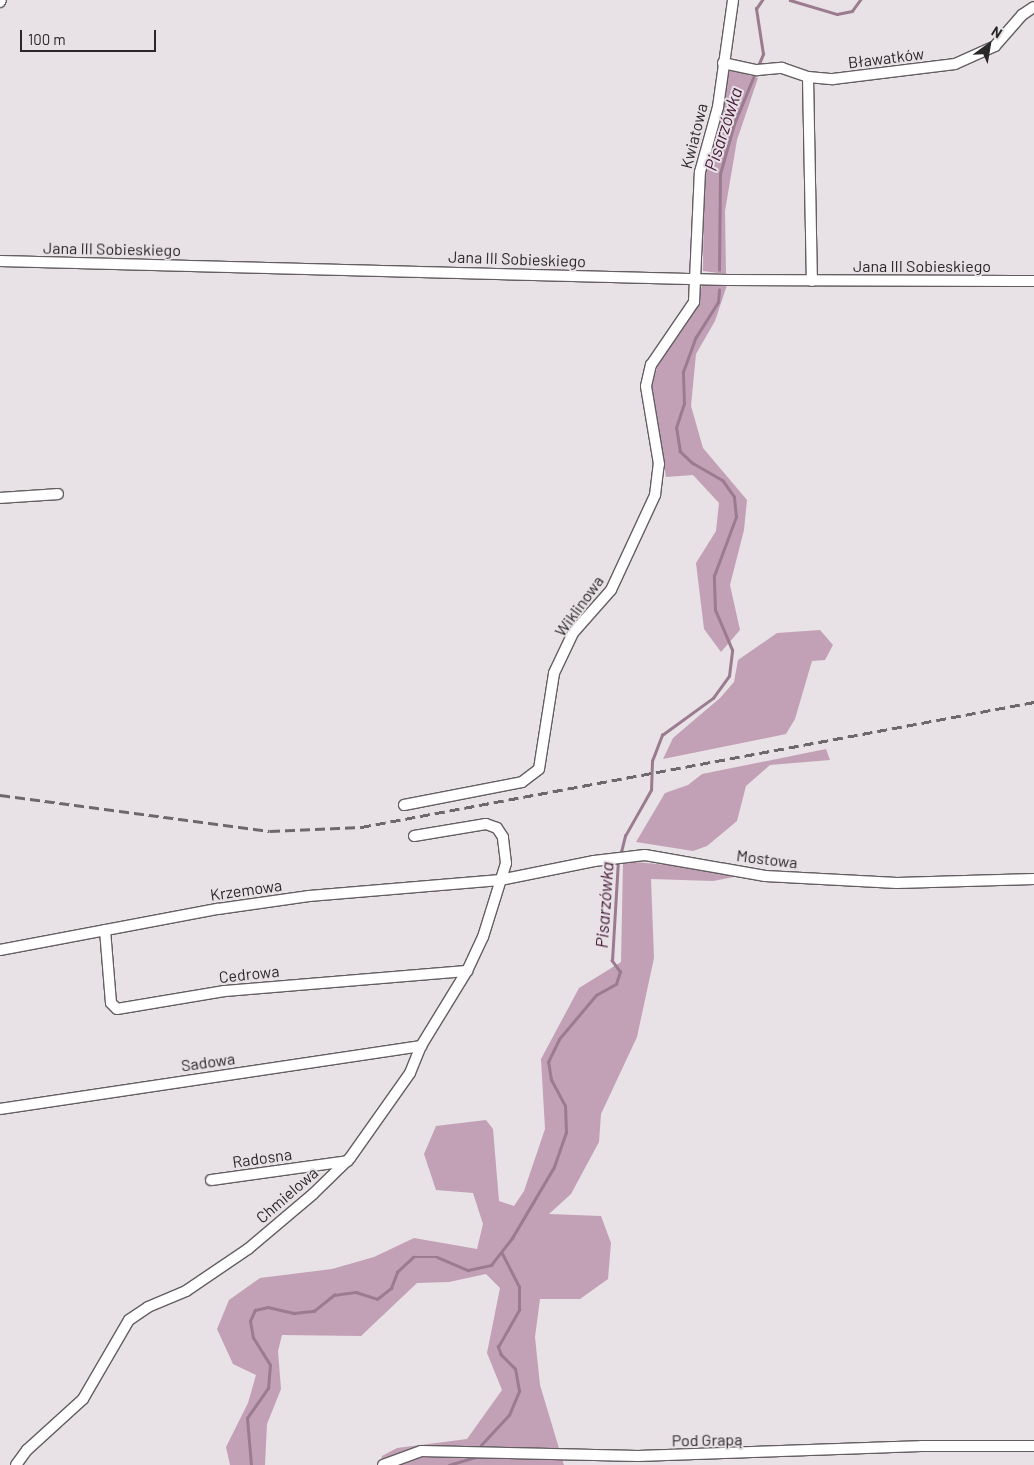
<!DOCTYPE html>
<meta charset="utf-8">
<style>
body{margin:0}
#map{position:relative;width:1034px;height:1465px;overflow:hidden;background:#e8e1e5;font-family:Barlow,sans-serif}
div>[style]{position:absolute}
.forest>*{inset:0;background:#c2a1b7}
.stream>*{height:2.5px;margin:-1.25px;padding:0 1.25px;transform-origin:1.25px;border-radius:1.25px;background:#9a7b90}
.roads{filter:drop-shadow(1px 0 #645e62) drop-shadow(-1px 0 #645e62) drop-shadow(0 1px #645e62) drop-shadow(0 -1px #645e62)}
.minor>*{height:10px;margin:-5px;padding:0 5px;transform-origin:5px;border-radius:5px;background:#fff}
.rail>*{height:2.5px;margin-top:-1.25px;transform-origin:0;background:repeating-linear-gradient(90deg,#6d696b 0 10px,transparent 0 15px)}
span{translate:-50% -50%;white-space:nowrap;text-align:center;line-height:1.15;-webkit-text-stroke:4px #e8e1e5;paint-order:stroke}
.street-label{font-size:16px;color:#292728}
.water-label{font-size:18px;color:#441a39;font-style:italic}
.north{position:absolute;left:964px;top:20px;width:50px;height:50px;-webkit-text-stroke:4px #e8e1e5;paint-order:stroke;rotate:32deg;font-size:14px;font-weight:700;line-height:20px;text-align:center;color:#292728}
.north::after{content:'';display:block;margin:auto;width:18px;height:22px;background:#292728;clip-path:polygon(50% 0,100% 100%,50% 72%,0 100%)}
.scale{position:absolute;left:20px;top:30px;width:136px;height:22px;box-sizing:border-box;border:2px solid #292728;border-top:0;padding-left:6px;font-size:15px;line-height:18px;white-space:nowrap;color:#292728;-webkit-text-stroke:4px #e8e1e5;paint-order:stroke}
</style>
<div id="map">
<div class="forest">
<i style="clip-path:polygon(729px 69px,758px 78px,737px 140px,725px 211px,726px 274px,703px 271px,704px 173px)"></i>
<i style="clip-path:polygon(702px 285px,727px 285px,715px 321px,696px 354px,691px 406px,703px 448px,747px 500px,744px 530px,730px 585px,740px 630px,721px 652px,704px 629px,696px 563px,716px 531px,719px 503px,693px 475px,666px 477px,651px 387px,658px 365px,697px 305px)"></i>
<i style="clip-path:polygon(820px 630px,833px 645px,825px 660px,812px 661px,795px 719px,786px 734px,663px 759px,673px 738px,720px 698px,734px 682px,738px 660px,777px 633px)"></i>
<i style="clip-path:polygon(826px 749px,830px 760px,770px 765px,746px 786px,737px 821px,707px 846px,693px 851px,636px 842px,665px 793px,688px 785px,702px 774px)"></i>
<i style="clip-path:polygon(635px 862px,692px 867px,734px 877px,713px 881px,651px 879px,654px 958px,637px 1037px,601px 1114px,599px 1142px,571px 1194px,549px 1214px,601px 1216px,611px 1243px,608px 1279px,580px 1299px,540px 1299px,535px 1337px,540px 1385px,564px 1465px,380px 1465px,382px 1456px,397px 1448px,467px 1439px,502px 1390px,487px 1353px,500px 1288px,486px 1274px,449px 1282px,417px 1283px,361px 1336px,282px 1335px,278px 1351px,281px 1389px,267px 1424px,265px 1465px,230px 1465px,226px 1447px,248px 1403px,256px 1375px,233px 1364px,217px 1329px,229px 1300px,260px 1278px,332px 1269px,374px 1257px,414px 1238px,477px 1249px,483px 1224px,473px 1193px,436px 1190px,424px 1154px,436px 1126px,486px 1120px,493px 1129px,499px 1201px,514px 1206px,524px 1191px,545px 1129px,541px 1059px,579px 988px,621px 962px,623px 864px)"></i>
</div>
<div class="stream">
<i style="left:790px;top:0;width:49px;rotate:16.6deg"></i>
<i style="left:837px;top:14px;width:15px;rotate:-11deg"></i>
<i style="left:852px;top:11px;width:14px;rotate:-54deg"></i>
<i style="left:758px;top:66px;width:13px;rotate:-67deg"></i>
<i style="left:763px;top:54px;width:46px;rotate:-98.8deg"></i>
<i style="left:756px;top:9px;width:11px;rotate:-56deg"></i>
<i style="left:719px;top:270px;width:96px;rotate:-89.4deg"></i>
<i style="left:720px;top:174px;width:52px;rotate:-74.4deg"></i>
<i style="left:734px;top:124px;width:55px;rotate:-67.6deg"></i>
<i style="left:620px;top:856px;width:21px;rotate:-76deg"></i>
<i style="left:625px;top:836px;width:53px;rotate:-60.5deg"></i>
<i style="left:651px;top:790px;width:29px;rotate:-88deg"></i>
<i style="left:652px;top:761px;width:28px;rotate:-69deg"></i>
<i style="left:662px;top:735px;width:63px;rotate:-36deg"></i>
<i style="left:713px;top:698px;width:27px;rotate:-54deg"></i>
<i style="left:729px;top:676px;width:26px;rotate:-83deg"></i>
<i style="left:732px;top:650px;width:43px;rotate:-113deg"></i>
<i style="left:715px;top:610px;width:34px;rotate:-92deg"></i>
<i style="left:714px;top:576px;width:63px;rotate:-69.6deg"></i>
<i style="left:736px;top:517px;width:20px;rotate:-96deg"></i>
<i style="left:734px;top:497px;width:19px;rotate:-125deg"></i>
<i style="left:723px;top:481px;width:34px;rotate:-150deg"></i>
<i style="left:693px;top:464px;width:18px;rotate:-137deg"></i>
<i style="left:680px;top:452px;width:24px;rotate:-99deg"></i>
<i style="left:676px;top:428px;width:25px;rotate:-72deg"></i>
<i style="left:684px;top:404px;width:32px;rotate:-92deg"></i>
<i style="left:683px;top:372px;width:37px;rotate:-70deg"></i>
<i style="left:696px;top:337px;width:41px;rotate:-57.8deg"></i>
<i style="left:718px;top:302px;width:12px;rotate:-85deg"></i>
<i style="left:481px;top:1445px;width:41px;rotate:-47deg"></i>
<i style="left:509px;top:1415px;width:26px;rotate:-67deg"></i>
<i style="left:519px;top:1391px;width:22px;rotate:-100deg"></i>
<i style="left:515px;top:1369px;width:20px;rotate:-135deg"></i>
<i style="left:501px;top:1355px;width:9px;rotate:-111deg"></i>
<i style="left:498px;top:1347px;width:43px;rotate:-60.4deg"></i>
<i style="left:519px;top:1310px;width:23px;rotate:-90deg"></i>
<i style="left:519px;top:1287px;width:38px;rotate:-117deg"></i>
<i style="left:251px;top:1465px;width:47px;rotate:-94.9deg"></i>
<i style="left:247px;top:1418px;width:37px;rotate:-55deg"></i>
<i style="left:268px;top:1388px;width:23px;rotate:-85deg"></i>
<i style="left:270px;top:1365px;width:32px;rotate:-122deg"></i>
<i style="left:253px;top:1338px;width:17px;rotate:-100deg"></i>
<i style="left:250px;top:1321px;width:12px;rotate:-66deg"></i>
<i style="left:255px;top:1310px;width:13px;rotate:-13deg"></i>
<i style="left:268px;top:1307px;width:27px;rotate:13deg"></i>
<i style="left:294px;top:1313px;width:20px;rotate:-6deg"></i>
<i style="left:314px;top:1311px;width:26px;rotate:-39deg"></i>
<i style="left:334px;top:1295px;width:22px;rotate:-8deg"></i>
<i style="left:356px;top:1292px;width:22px;rotate:18deg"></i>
<i style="left:377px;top:1299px;width:18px;rotate:-38deg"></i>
<i style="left:391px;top:1288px;width:17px;rotate:-69deg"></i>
<i style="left:397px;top:1272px;width:22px;rotate:-43deg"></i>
<i style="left:413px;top:1257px;width:24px"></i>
<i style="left:437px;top:1257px;width:34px;rotate:23deg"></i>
<i style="left:468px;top:1270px;width:24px;rotate:-12deg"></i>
<i style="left:491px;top:1265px;width:34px;rotate:-52deg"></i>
<i style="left:512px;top:1238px;width:82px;rotate:-59.4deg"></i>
<i style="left:554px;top:1167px;width:36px;rotate:-71deg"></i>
<i style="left:566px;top:1133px;width:27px;rotate:-92deg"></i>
<i style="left:565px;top:1106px;width:30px;rotate:-118deg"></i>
<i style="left:551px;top:1080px;width:18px;rotate:-99deg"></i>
<i style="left:548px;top:1062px;width:25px;rotate:-64deg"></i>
<i style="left:559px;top:1039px;width:57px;rotate:-49.9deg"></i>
<i style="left:596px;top:995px;width:23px;rotate:-29deg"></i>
<i style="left:616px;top:984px;width:13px;rotate:-72deg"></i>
<i style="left:620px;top:972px;width:14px;rotate:-126deg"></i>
<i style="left:612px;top:961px;width:100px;rotate:-86.6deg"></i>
<i style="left:449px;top:1465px;width:27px;rotate:-17deg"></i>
</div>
<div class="roads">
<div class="minor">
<i style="left:0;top:2px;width:2px;rotate:-63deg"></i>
<i style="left:723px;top:63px;width:35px;rotate:12deg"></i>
<i style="left:757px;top:70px;width:25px;rotate:-5deg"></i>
<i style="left:782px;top:68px;width:28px;rotate:19deg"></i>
<i style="left:808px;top:77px;width:25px;rotate:5deg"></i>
<i style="left:833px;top:79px;width:123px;rotate:-7deg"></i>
<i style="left:955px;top:64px;width:44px;rotate:-24.2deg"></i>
<i style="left:995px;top:46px;width:41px;rotate:-48.9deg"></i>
<i style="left:1022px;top:15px;width:14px;rotate:-34deg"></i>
<i style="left:808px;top:77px;width:204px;rotate:88.9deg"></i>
<i style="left:0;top:261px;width:728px;rotate:1.5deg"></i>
<i style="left:728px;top:280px;width:306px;rotate:0.2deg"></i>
<i style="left:0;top:498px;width:58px;rotate:-3.9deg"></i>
<i style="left:404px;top:805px;width:120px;rotate:-11deg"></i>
<i style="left:522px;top:782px;width:21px;rotate:-37deg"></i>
<i style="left:539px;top:769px;width:97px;rotate:-81.1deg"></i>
<i style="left:554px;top:673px;width:44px;rotate:-64.6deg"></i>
<i style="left:573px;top:633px;width:57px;rotate:-48.5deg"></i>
<i style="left:611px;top:590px;width:105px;rotate:-65.1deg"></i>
<i style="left:655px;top:495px;width:31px;rotate:-83deg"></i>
<i style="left:659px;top:464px;width:79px;rotate:-99.5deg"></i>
<i style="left:646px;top:386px;width:22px;rotate:-77deg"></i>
<i style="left:651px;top:365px;width:76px;rotate:-55.7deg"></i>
<i style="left:694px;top:302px;width:130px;rotate:-87.4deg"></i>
<i style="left:700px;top:172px;width:67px;rotate:-74.5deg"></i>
<i style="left:718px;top:107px;width:108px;rotate:-82deg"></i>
<i style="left:105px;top:930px;width:73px;rotate:85.3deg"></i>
<i style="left:111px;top:1003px;width:8px;rotate:45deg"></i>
<i style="left:117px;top:1009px;width:109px;rotate:-9.5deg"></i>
<i style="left:224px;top:991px;width:244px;rotate:-4.7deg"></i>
<i style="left:0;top:950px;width:222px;rotate:-10.7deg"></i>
<i style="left:218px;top:909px;width:92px;rotate:-8.1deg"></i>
<i style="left:309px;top:896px;width:192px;rotate:-4.8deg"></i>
<i style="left:500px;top:880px;width:96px;rotate:-11.4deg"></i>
<i style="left:594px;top:861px;width:51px;rotate:-6.7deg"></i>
<i style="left:645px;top:855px;width:122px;rotate:9.9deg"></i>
<i style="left:765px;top:876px;width:132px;rotate:3deg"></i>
<i style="left:897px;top:883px;width:137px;rotate:-1.7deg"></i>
<i style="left:0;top:1109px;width:426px;rotate:-8.5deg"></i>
<i style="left:211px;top:1180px;width:138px;rotate:-7.9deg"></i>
<i style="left:16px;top:1465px;width:19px;rotate:-54deg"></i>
<i style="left:27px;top:1450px;width:76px;rotate:-42.3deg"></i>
<i style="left:83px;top:1399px;width:91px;rotate:-59.8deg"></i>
<i style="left:129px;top:1320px;width:23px;rotate:-34deg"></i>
<i style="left:148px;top:1307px;width:41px;rotate:-22.8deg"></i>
<i style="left:186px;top:1291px;width:75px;rotate:-34.1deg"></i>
<i style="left:248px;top:1249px;width:85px;rotate:-40.2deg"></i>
<i style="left:313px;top:1194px;width:52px;rotate:-44.2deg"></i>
<i style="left:350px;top:1158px;width:104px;rotate:-54.8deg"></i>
<i style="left:410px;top:1073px;width:29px;rotate:-68deg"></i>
<i style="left:421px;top:1046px;width:88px;rotate:-58.5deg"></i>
<i style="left:467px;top:971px;width:38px;rotate:-65deg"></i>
<i style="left:483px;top:937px;width:77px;rotate:-72.7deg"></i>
<i style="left:506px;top:863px;width:26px;rotate:-97deg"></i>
<i style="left:503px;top:837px;width:11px;rotate:-124deg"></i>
<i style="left:497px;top:828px;width:12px;rotate:-160deg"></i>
<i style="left:486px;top:824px;width:73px;rotate:170.5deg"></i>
<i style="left:383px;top:1465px;width:40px;rotate:-20.2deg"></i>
<i style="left:421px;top:1451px;width:217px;rotate:1.3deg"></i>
<i style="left:638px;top:1456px;width:283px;rotate:-2deg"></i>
<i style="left:921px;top:1446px;width:113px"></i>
</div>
</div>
<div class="rail">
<i style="left:0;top:795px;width:272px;rotate:7.6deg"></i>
<i style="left:270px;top:831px;width:91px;rotate:-2.5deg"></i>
<i style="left:361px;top:827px;width:685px;rotate:-10.52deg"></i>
</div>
<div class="street-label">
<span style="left:886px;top:58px;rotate:-7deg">Bławatków</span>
<span style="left:694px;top:136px;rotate:-76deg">Kwiatowa</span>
<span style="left:112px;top:249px;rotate:1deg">Jana III Sobieskiego</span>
<span style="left:517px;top:259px;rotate:2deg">Jana III Sobieskiego</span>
<span style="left:922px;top:266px">Jana III Sobieskiego</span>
<span style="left:579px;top:606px;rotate:-54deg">Wiklinowa</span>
<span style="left:767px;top:859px;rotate:7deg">Mostowa</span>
<span style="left:246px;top:890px;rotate:-8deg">Krzemowa</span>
<span style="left:249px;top:974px;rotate:-6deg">Cedrowa</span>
<span style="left:208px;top:1062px;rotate:-8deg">Sadowa</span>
<span style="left:262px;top:1158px;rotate:-8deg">Radosna</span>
<span style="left:287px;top:1195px;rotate:-41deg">Chmielowa</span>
<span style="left:707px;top:1440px;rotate:-1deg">Pod Grapą</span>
</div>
<div class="water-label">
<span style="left:723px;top:129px;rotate:-72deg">Pisarzówka</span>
<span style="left:604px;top:905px;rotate:-86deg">Pisarzówka</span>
</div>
<div class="north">N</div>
<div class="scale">100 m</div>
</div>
